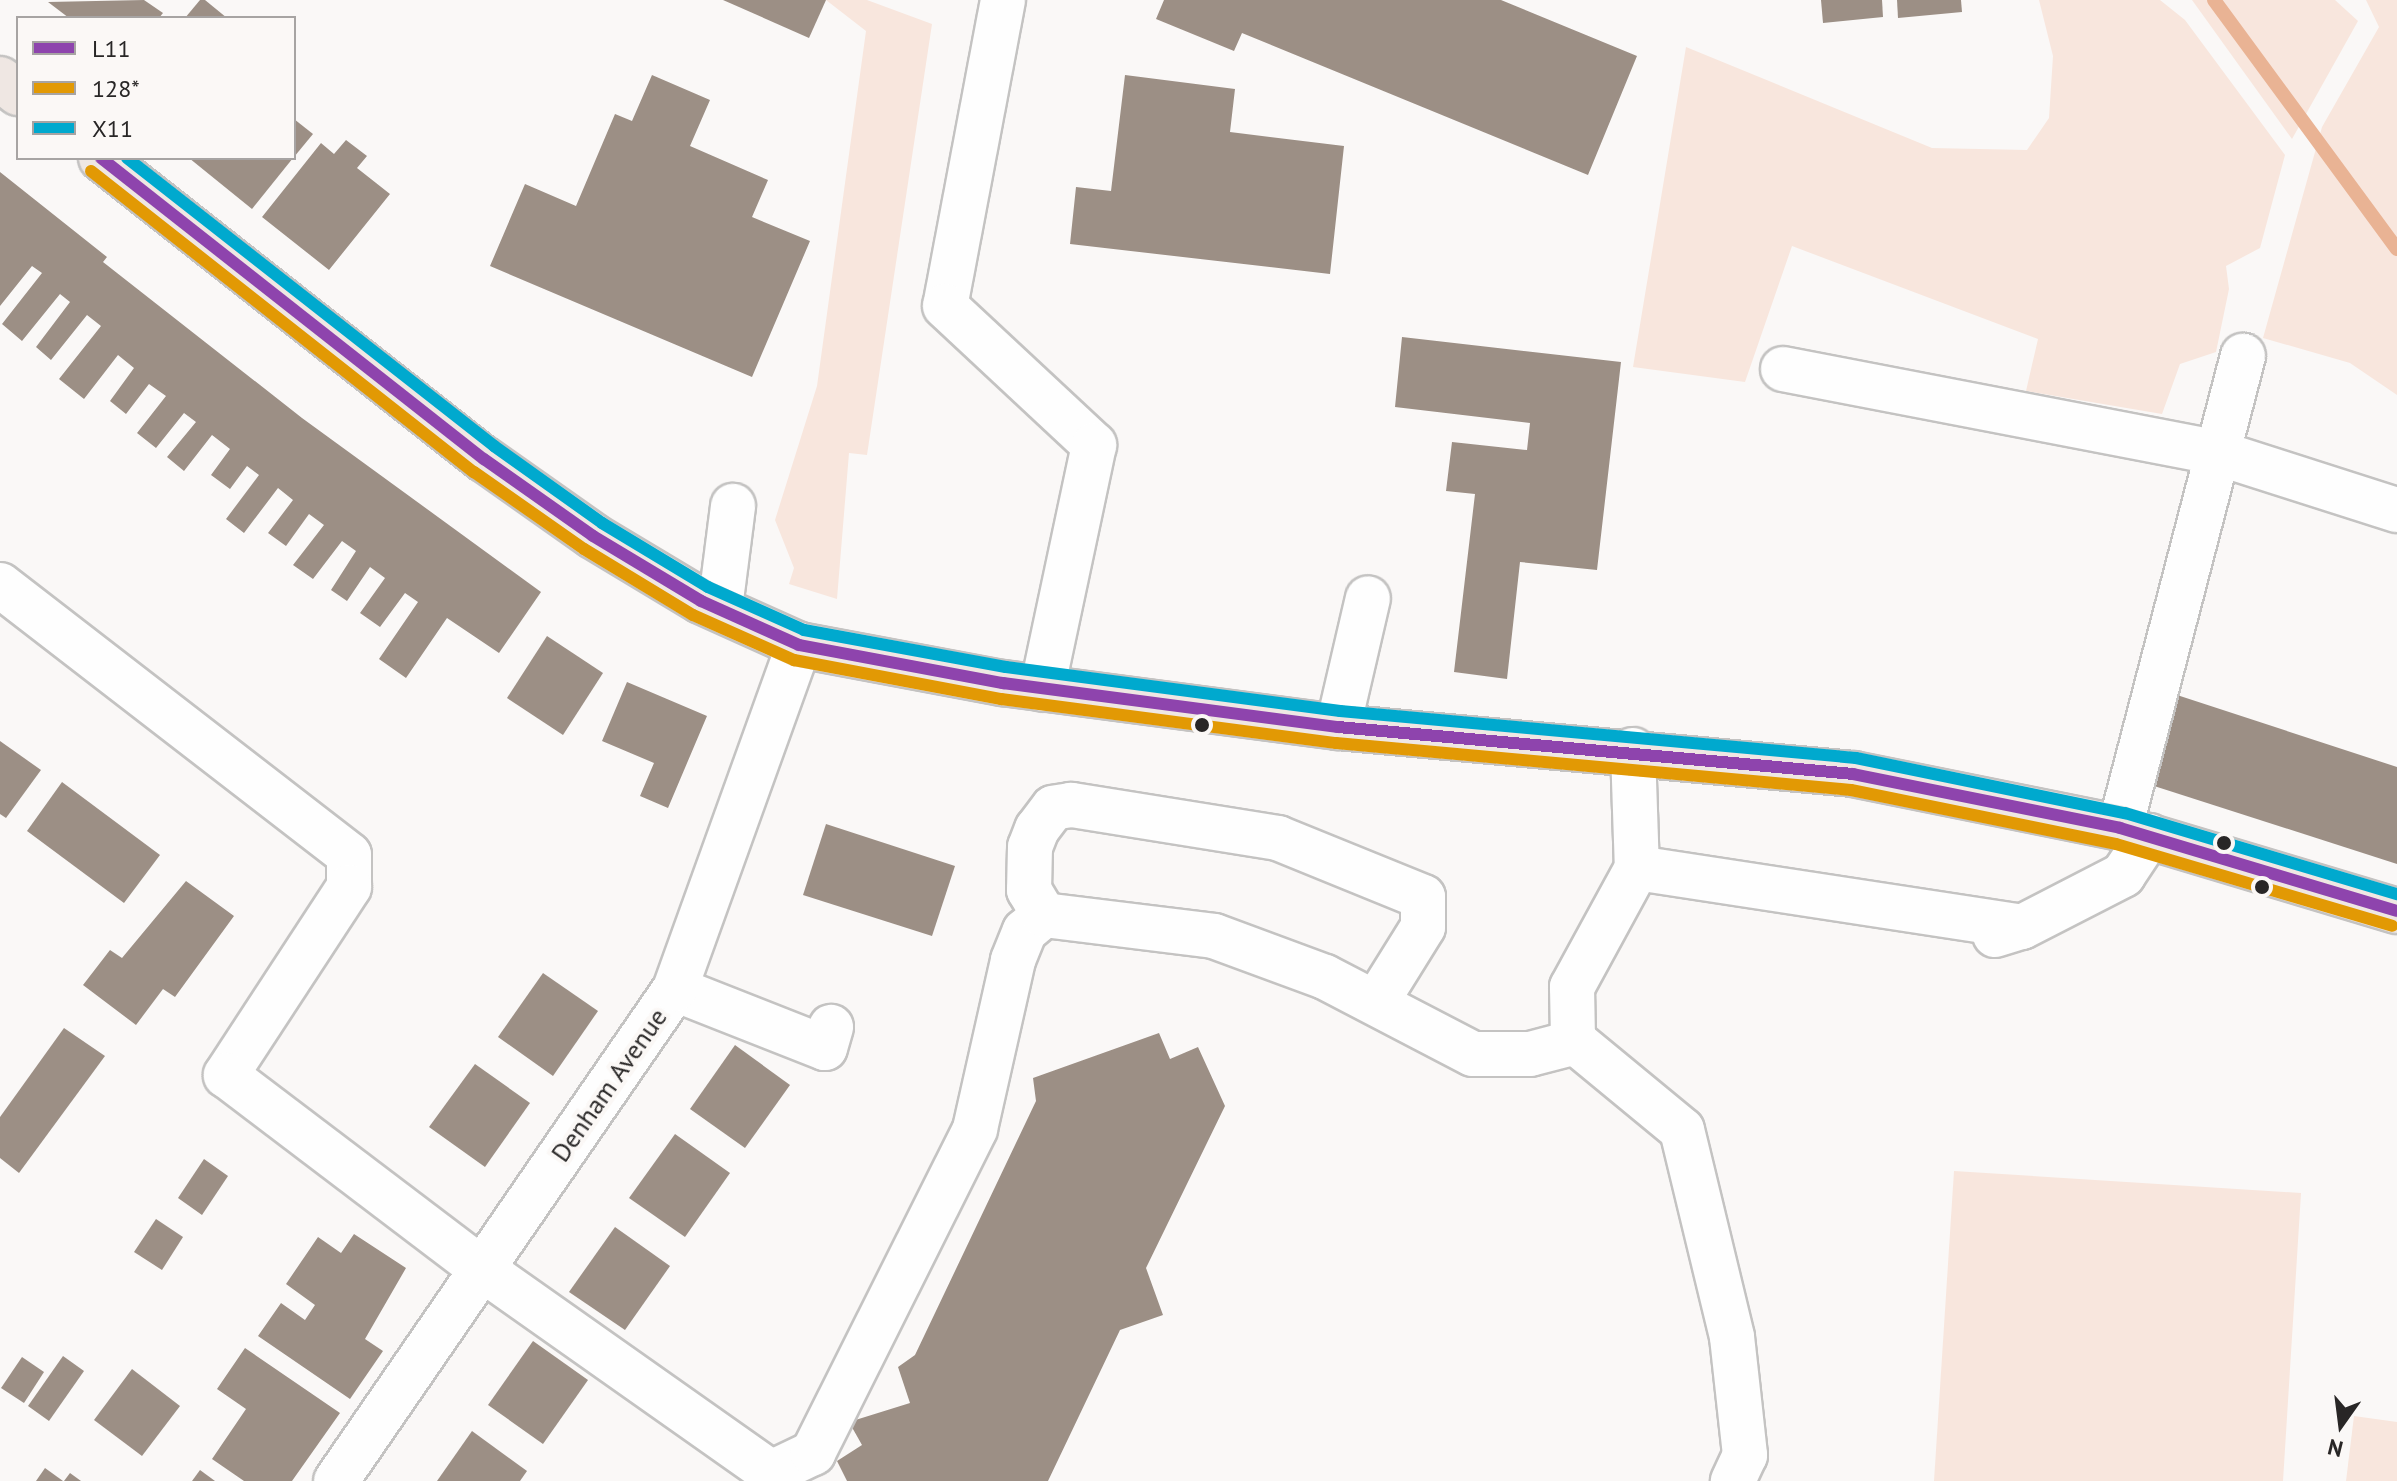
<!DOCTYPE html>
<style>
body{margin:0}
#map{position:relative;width:2397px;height:1481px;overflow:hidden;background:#faf8f7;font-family:"PT Sans",sans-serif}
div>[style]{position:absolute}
.green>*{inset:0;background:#f8e6dd}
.stream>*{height:14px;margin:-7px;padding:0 7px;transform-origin:7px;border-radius:7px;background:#e9b394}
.building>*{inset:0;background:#9c8f85}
.roads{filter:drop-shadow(2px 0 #c4c3c2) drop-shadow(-2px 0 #c4c3c2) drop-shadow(0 2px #c4c3c2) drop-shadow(0 -2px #c4c3c2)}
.minor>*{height:44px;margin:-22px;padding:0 22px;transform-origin:22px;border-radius:22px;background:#fefefe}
.major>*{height:44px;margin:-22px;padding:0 22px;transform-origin:22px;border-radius:22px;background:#efe7e3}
.bus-1>*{height:12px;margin:-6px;padding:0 6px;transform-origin:6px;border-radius:6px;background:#8e44ad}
.bus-2>*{height:12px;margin:-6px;padding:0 6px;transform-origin:6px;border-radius:6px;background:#e29904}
.bus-3>*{height:12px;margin:-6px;padding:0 6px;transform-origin:6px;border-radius:6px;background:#00a9ce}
.dots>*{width:22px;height:22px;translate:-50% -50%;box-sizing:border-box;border:4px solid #fbf8f6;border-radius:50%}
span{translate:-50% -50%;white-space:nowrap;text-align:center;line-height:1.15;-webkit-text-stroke:8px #fbf8f6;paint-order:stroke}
.street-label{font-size:26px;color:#282626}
.legend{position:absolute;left:16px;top:16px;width:280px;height:144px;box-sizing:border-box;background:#fbf8f6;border:2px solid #a7a4a3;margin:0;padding:10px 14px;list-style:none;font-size:24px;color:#282626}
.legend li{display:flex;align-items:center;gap:16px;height:40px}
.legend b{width:40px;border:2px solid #a7a4a3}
.north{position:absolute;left:2301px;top:1385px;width:80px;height:80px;-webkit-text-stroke:6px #fbf8f6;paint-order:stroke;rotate:194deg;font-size:22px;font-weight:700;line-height:32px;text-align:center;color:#282626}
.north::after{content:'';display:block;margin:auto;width:28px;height:36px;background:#282626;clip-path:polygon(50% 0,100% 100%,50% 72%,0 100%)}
</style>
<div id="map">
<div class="green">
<i style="clip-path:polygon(826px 0,867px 0,932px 24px,867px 455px,849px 453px,837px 599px,789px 584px,794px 568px,775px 520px,817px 386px,866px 31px)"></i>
<i style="clip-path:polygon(2039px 0,2160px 0,2185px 20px,2285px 155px,2260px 248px,2226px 266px,2229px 289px,2216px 352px,2180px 364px,2162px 414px,2026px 391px,2038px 339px,1792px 246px,1745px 382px,1633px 367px,1686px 47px,1932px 148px,2027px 150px,2049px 118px,2053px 56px)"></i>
<i style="clip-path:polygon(2192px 0,2335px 0,2358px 21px,2292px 139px)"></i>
<i style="clip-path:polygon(2366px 0,2397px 0,2397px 395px,2350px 363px,2263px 338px,2322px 127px,2379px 27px)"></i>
<i style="clip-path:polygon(1954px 1171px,2301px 1193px,2283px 1481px,1934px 1481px)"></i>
<i style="clip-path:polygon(2354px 1416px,2397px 1422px,2397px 1481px,2346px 1481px)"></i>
</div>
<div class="stream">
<i style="left:2214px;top:0;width:309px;rotate:53.7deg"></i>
</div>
<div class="building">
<i style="clip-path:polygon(144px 0,163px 13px,159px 18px,69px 18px,48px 2px)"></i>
<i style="clip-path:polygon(200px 0,205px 0,227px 18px,185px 18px)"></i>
<i style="clip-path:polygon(723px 0,826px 0,809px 38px)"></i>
<i style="clip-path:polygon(1164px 0,1501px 0,1637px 56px,1588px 175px,1242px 33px,1234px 51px,1156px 19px)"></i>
<i style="clip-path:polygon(1821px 0,1882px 0,1883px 17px,1823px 23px)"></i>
<i style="clip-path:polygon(1897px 0,1961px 0,1962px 12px,1898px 18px)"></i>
<i style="clip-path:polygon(652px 75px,710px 100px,690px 146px,768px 180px,752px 217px,810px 241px,752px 377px,490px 266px,525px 184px,576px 206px,615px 114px,632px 121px)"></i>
<i style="clip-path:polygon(1125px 75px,1235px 89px,1230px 132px,1344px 146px,1330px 274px,1070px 244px,1076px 187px,1111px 191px)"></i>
<i style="clip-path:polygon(294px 119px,313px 134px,294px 157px)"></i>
<i style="clip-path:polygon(346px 140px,367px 156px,357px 168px,390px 194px,329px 270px,262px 217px,321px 143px,334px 154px)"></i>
<i style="clip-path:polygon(189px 158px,293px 158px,252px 209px)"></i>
<i style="clip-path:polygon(0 172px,107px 257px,103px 262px,302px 418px,541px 592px,499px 653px,447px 618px,406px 678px,379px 659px,418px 602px,405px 593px,380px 627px,360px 613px,385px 578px,370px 567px,347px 601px,331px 590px,356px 551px,342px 541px,313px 579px,293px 565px,324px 525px,309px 514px,286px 546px,268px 533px,293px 500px,278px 488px,244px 533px,226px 519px,259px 475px,247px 466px,230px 489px,211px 475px,230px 449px,212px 435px,184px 471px,167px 457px,196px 422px,184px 413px,156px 448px,137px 433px,166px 396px,149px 384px,126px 414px,110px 401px,134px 368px,118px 355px,84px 399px,59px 379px,101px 326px,87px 315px,51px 360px,36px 347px,70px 302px,60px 294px,22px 341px,2px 324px,42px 273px,32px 266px,0 306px)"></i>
<i style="clip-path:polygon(1402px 337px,1621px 362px,1597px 570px,1520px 562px,1507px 679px,1454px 672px,1475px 494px,1446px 491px,1452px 442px,1527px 450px,1530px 423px,1395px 407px)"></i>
<i style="clip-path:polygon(547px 636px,603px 673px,563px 735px,507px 698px)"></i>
<i style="clip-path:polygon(627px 682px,707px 716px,668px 808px,640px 796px,654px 763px,602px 741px)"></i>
<i style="clip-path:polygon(2177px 695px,2397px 767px,2397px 864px,2151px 785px)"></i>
<i style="clip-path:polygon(0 741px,41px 770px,6px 818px,0 814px)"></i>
<i style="clip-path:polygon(62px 782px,160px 855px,124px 903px,27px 831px)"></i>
<i style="clip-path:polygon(826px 824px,955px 866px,932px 936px,803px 895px)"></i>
<i style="clip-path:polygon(186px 881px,234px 916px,175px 997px,163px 989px,136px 1025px,83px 985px,110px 950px,122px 958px)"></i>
<i style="clip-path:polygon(543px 973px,598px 1011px,553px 1076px,498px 1037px)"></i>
<i style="clip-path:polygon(64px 1028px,105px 1056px,19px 1173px,0 1158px,0 1117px)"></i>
<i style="clip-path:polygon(1159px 1033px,1170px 1059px,1198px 1047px,1225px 1106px,1146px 1268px,1163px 1315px,1120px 1330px,1048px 1481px,847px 1481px,837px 1461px,862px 1445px,849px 1422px,910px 1403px,898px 1367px,915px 1355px,1036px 1101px,1033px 1078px)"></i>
<i style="clip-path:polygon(735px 1045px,790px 1085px,745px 1148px,690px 1109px)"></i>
<i style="clip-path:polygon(475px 1064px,530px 1103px,485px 1167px,429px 1127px)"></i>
<i style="clip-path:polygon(675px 1134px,730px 1173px,685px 1237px,629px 1198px)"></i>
<i style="clip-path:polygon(204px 1159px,228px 1176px,202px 1215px,178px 1198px)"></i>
<i style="clip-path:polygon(156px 1219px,183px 1237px,162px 1270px,134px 1252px)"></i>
<i style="clip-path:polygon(615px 1227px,670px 1266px,625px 1330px,569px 1292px)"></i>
<i style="clip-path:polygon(354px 1234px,406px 1268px,365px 1339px,383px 1351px,350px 1399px,258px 1336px,281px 1303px,305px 1320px,315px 1305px,286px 1284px,318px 1237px,341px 1253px)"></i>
<i style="clip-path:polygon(533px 1341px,588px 1380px,543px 1444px,488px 1405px)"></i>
<i style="clip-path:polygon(245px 1348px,340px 1413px,292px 1481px,244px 1481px,212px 1459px,246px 1409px,217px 1389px)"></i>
<i style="clip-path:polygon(63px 1356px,84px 1371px,49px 1421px,28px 1406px)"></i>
<i style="clip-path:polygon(22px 1357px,44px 1372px,24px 1403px,1px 1388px)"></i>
<i style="clip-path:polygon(132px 1369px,180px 1406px,142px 1456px,94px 1420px)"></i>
<i style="clip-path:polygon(472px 1431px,527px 1471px,520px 1481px,437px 1481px)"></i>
<i style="clip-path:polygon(45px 1468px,63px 1481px,36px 1481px)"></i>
<i style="clip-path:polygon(200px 1470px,215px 1481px,192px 1481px)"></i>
<i style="clip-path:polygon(70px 1473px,81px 1481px,64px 1481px)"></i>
</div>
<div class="roads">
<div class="minor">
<i style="left:1003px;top:0;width:311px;rotate:100.7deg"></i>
<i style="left:945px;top:306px;width:204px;rotate:43deg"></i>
<i style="left:1094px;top:445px;width:249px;rotate:102deg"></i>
<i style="left:1783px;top:369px;width:443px;rotate:10.9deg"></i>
<i style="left:2218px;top:453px;width:188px;rotate:17.7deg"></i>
<i style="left:0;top:585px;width:441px;rotate:37.7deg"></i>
<i style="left:349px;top:855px;width:32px;rotate:90deg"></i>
<i style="left:349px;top:887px;width:225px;rotate:123.2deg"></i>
<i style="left:226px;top:1075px;width:321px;rotate:37.2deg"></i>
<i style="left:482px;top:1269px;width:354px;rotate:35.2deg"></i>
<i style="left:771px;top:1473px;width:47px;rotate:-25.5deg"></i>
<i style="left:813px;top:1453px;width:362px;rotate:-63.4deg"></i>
<i style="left:975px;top:1129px;width:173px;rotate:-77.3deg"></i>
<i style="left:1013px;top:960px;width:31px;rotate:-68deg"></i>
<i style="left:1025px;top:931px;width:25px;rotate:-40deg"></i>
<i style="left:720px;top:608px;width:103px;rotate:-82.7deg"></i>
<i style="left:1338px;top:727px;width:132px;rotate:-76.9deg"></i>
<i style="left:1633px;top:750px;width:118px;rotate:88.1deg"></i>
<i style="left:1637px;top:868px;width:389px;rotate:8.7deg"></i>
<i style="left:2120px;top:828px;width:488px;rotate:-75.4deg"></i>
<i style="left:1637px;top:868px;width:136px;rotate:118.6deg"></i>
<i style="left:1572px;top:987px;width:53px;rotate:88.9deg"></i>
<i style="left:1573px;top:1040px;width:141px;rotate:39.5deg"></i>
<i style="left:1682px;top:1130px;width:213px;rotate:76.4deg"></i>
<i style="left:1732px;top:1337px;width:119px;rotate:83.7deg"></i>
<i style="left:1745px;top:1455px;width:29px;rotate:115deg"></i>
<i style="left:1995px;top:935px;width:28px;rotate:-17deg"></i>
<i style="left:2022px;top:927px;width:114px;rotate:-27.2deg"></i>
<i style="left:2123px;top:875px;width:47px;rotate:-56.3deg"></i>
<i style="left:675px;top:989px;width:161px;rotate:21.5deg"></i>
<i style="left:825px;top:1048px;width:22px;rotate:-74deg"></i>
<i style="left:1377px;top:1001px;width:87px;rotate:-58.1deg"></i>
<i style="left:1423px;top:927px;width:30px;rotate:-90deg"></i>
<i style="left:1423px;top:897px;width:157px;rotate:-157.9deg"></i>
<i style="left:1278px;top:838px;width:210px;rotate:-170.9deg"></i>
<i style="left:1071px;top:805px;width:18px;rotate:171deg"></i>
<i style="left:1053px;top:808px;width:26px;rotate:127deg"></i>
<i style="left:1037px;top:829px;width:19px;rotate:111deg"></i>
<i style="left:1030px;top:847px;width:43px;rotate:91.3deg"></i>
<i style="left:1029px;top:890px;width:29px;rotate:59deg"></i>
<i style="left:1044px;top:915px;width:171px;rotate:7deg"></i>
<i style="left:1214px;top:936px;width:118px;rotate:20.3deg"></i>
<i style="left:1325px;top:977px;width:167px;rotate:27.5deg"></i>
<i style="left:1473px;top:1054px;width:57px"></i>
<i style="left:1530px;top:1054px;width:48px;rotate:-14.6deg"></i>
<i style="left:336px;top:1481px;width:597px;rotate:-55.43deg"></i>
<i style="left:675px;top:989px;width:366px;rotate:-70.2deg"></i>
</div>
<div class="major">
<i style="left:0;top:79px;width:23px;rotate:38deg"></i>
<i style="left:101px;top:158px;width:487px;rotate:38.2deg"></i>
<i style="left:484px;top:459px;width:133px;rotate:35.2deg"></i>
<i style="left:593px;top:536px;width:126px;rotate:31deg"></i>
<i style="left:701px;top:601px;width:107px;rotate:24.2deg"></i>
<i style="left:799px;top:645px;width:208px;rotate:10.6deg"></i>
<i style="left:1003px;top:683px;width:338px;rotate:7.5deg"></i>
<i style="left:1338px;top:727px;width:517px;rotate:5.21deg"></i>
<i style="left:1853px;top:774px;width:272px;rotate:11.4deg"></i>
<i style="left:2120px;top:828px;width:289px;rotate:16.7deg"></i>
</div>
</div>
<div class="bus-1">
<i style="left:101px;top:158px;width:487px;rotate:38.2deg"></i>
<i style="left:484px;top:459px;width:133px;rotate:35.2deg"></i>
<i style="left:593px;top:536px;width:126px;rotate:31deg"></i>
<i style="left:701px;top:601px;width:107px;rotate:24.2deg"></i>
<i style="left:799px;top:645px;width:208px;rotate:10.6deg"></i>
<i style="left:1003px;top:683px;width:338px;rotate:7.5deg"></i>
<i style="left:1338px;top:727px;width:517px;rotate:5.21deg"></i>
<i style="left:1853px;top:774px;width:272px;rotate:11.4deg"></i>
<i style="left:2120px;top:828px;width:289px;rotate:16.7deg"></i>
</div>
<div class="bus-2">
<i style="left:91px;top:171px;width:487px;rotate:38.2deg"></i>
<i style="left:474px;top:472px;width:134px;rotate:35deg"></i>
<i style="left:584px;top:549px;width:127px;rotate:31.2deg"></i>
<i style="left:693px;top:615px;width:111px;rotate:24deg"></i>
<i style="left:794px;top:660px;width:211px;rotate:10.7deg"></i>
<i style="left:1001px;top:699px;width:338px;rotate:7.5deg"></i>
<i style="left:1336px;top:743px;width:517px;rotate:5.21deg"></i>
<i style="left:1851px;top:790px;width:270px;rotate:11.5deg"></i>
<i style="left:2116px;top:844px;width:288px;rotate:16.5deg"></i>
</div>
<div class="bus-3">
<i style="left:127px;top:158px;width:467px;rotate:38.1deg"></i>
<i style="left:494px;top:446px;width:133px;rotate:35.5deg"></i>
<i style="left:602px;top:523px;width:124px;rotate:31.1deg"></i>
<i style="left:708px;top:587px;width:105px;rotate:24.1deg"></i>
<i style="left:804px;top:630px;width:205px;rotate:10.4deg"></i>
<i style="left:1006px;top:667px;width:337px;rotate:7.5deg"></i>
<i style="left:1340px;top:711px;width:518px;rotate:5.2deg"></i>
<i style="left:1856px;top:758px;width:275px;rotate:11.6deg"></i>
<i style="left:2125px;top:813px;width:284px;rotate:16.6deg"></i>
</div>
<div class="dots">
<i style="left:1202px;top:725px;background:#282626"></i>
<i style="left:2224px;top:843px;background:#282626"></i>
<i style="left:2262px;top:887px;background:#282626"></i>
</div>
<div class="street-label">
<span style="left:609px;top:1085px;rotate:-55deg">Denham Avenue</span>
</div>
<ul class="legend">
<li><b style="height:10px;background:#8e44ad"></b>L11</li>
<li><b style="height:10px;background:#e29904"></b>128*</li>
<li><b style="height:10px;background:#00a9ce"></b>X11</li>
</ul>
<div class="north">N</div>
</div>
